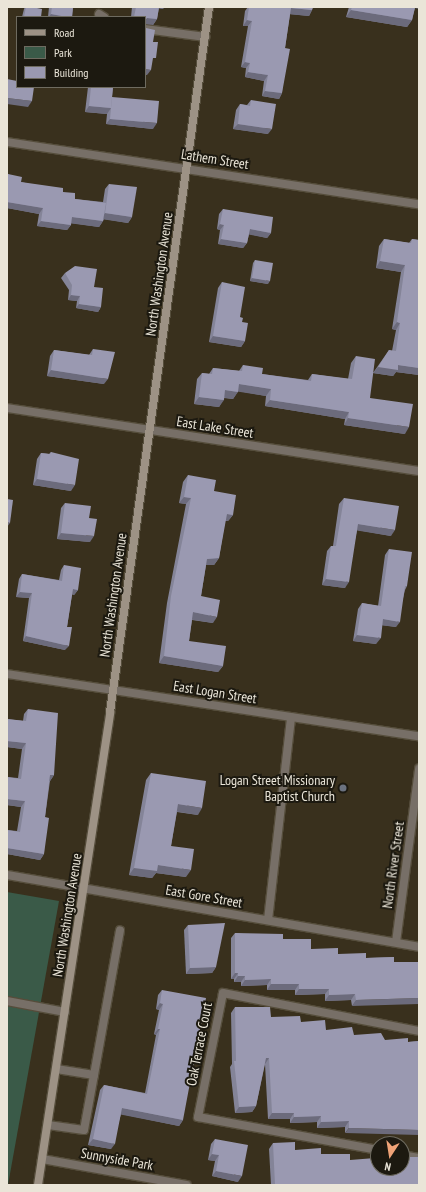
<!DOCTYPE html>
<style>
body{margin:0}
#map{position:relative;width:426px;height:1192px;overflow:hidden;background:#39301d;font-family:"PT Sans Narrow",sans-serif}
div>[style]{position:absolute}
.green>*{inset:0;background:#3a5a48}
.roads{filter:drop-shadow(1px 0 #554d3b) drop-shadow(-1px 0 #554d3b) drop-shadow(0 1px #554d3b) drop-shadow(0 -1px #554d3b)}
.lane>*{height:8px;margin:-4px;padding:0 4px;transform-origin:4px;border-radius:4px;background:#776f67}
.street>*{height:8px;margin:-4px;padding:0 4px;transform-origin:4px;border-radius:4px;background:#776f67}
.secondary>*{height:8px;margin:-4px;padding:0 4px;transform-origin:4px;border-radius:4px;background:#9d9285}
.wall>*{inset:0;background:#848498}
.shaded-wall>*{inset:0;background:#6c6b7c}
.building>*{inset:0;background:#9a99b1}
.dots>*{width:11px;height:11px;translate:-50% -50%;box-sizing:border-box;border:2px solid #1c1910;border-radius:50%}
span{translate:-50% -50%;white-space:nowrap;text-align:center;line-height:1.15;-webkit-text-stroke:4px #1c1910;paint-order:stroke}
.street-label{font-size:14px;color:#eae5d8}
.poi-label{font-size:14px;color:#eae5d8}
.right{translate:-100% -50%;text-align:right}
.frame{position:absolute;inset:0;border:8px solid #eae5d8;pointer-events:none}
.legend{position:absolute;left:16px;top:16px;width:130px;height:72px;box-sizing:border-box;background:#1c1910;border:1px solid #6e6b60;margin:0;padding:5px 7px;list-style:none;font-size:12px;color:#eae5d8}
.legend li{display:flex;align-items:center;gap:8px;height:20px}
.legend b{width:20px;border:1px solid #6e6b60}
.north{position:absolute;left:370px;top:1136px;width:40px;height:40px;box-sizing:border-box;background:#1c1910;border:1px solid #6e6b60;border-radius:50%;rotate:192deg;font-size:11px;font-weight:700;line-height:16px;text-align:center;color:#eae5d8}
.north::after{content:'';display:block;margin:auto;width:14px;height:18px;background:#efa377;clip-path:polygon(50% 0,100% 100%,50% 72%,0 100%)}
</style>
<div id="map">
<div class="green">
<i style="clip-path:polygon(7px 892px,59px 901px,8px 1185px,7px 1185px)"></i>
</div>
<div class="roads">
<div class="lane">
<i style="left:99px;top:14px;width:6px;rotate:31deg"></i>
<i style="left:145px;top:29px;width:61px;rotate:7.6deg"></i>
<i style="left:268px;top:920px;width:204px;rotate:-83.5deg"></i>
<i style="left:7px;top:1001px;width:59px;rotate:10.7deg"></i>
<i style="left:94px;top:1075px;width:147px;rotate:-79.8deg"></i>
<i style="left:48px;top:1125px;width:36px;rotate:8deg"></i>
<i style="left:84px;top:1130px;width:56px;rotate:-79.7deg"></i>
<i style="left:94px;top:1075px;width:38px;rotate:-171deg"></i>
</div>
<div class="street">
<i style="left:7px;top:142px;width:417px;rotate:8.6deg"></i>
<i style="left:7px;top:408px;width:417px;rotate:8.7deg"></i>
<i style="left:7px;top:674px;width:417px;rotate:8.6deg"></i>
<i style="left:7px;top:875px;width:418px;rotate:9.9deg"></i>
<i style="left:396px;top:942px;width:175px;rotate:-82.4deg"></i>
<i style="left:378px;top:1150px;width:183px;rotate:-169.6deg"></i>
<i style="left:198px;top:1117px;width:126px;rotate:-78.6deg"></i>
<i style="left:223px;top:993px;width:200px;rotate:11deg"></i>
<i style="left:402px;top:1155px;width:17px;rotate:10deg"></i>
<i style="left:42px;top:1159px;width:147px;rotate:10.2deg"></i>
</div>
<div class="secondary">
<i style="left:38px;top:1185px;width:478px;rotate:-81.3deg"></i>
<i style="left:110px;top:712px;width:712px;rotate:-82.01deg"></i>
</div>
</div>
<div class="wall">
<i style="clip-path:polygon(25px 7px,32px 7px,41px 17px,22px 17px,24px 9px)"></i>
<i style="clip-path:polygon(49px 7px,73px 7px,72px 17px,48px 17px)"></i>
<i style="clip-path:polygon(132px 7px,164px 7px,163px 9px,159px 8px,157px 19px,153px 25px,145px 17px,131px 17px)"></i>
<i style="clip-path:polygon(248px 7px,313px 7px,312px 10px,309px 16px,290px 14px,285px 48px,282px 93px,279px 99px,262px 96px,264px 81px,245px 77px,246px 68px,241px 67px,248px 26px,243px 26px,245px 11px)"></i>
<i style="clip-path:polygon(349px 7px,419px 7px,415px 8px,412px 20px,407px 27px,346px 17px)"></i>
<i style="clip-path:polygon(88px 87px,113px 87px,112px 97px,153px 129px,106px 124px,107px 114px,85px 112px)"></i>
<i style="clip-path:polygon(251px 100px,268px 134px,233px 129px,236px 110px,240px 104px,247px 105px)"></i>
<i style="clip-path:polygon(8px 174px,21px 182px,63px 192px,75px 199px,103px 202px,105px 189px,109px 184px,132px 217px,128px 223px,104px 219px,103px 221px,99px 227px,71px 223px,71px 225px,67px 230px,37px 226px,39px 214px,7px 208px,7px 176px)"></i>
<i style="clip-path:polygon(223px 209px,271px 233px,267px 238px,249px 234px,247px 243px,243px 248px,218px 244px,220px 230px,217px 229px,219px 214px)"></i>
<i style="clip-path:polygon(384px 239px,409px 243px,412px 239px,419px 240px,419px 375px,396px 372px,393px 376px,373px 373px,389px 350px,392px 351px,396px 330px,392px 329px,401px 272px,376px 268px,379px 246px)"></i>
<i style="clip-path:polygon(255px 260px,268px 284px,250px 281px,253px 263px)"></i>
<i style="clip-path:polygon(65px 273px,94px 287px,101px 307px,98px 312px,76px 308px,77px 301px,68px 300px,69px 290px,61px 278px)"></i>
<i style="clip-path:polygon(222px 282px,242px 322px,245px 341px,241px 347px,209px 342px,218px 288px)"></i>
<i style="clip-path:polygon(93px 349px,104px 384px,47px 376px,50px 356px,54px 350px,89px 355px)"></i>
<i style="clip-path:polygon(356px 356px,370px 398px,405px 434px,344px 425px,345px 419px,265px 406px,266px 396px,238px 391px,233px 399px,224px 398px,219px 407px,194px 404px,197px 379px,202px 373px,209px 374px,213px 368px,239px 371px,243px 365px,262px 374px,308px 380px,312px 374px,348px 379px,351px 363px)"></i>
<i style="clip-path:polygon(51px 452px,71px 491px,33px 485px,37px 459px,41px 453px,49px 454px)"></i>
<i style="clip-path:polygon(188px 475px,214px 491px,233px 515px,228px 521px,225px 521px,219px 558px,214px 565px,206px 565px,201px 596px,213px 623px,192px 620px,189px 641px,223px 666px,218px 672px,159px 663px,167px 603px,186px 504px,179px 503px,183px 482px)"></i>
<i style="clip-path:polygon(344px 498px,391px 536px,357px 530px,345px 588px,322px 585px,327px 551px,331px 546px,333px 546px,339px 504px)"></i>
<i style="clip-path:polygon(65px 503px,90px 542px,57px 539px,61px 508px)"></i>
<i style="clip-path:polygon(389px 549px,407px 586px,405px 590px,396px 627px,382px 625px,376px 644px,353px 641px,358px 609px,362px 603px,378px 606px,385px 555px)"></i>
<i style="clip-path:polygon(64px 565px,78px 590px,74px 595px,72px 594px,67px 627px,65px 650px,23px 641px,29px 598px,16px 597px,19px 579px,22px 574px,59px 580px,61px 570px)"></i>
<i style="clip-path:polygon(28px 709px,54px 775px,50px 781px,45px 817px,44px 854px,40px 860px,7px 854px,7px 830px,17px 831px,21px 807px,7px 805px,7px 777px,18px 778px,22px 749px,7px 747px,7px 719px,23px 721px,24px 714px)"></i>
<i style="clip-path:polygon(151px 773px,198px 815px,177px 812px,171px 846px,186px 877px,156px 873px,152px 878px,129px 875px,146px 780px)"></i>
<i style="clip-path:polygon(188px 925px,216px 967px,212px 973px,186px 974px,184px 930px)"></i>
<i style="clip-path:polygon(235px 933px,283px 939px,311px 949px,338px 954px,366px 958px,394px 957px,352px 1006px,351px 1000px,325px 1001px,325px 994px,295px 995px,295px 990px,267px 990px,267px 985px,241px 986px,241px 982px,234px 982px,234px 979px,231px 979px,231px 938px)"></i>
<i style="clip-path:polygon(162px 990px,183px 1120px,179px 1126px,121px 1114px,111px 1149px,88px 1145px,100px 1090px,104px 1085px,145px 1093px,156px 1035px,154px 1034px,159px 1010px,156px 1009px,158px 995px)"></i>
<i style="clip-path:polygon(235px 1007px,271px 1017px,301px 1022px,326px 1030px,354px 1035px,385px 1040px,408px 1042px,419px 1041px,345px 1133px,345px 1127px,317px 1128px,317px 1122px,290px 1123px,290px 1119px,268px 1119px,265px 1064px,256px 1106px,252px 1112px,235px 1113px,230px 1067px,232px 1064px,231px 1013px)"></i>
<i style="clip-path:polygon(215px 1139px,238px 1182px,212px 1176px,215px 1161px,208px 1160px,211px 1144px)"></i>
<i style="clip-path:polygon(273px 1143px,295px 1150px,350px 1160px,375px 1165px,402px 1168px,402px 1159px,404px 1157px,419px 1185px,271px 1185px,269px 1149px)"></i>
</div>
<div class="shaded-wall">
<i style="clip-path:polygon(156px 7px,164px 7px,163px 9px,156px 8px)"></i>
<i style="clip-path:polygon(411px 7px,419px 7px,419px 9px)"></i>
<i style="clip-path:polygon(291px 8px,312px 10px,309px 16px,287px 14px)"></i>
<i style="clip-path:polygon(351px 10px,412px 20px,407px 27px,346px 17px)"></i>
<i style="clip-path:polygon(51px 14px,67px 17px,49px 17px)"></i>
<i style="clip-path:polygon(147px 18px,157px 19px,153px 25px,145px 24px,145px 21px)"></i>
<i style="clip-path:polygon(247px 20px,252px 21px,248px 26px,243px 26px)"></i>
<i style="clip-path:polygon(245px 62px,250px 63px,246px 68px,241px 67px)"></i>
<i style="clip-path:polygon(145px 69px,151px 70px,147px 75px,145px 75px)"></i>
<i style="clip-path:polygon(248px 72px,268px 75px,264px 81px,245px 77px)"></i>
<i style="clip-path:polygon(265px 91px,282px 93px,279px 99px,262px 96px)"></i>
<i style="clip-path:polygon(7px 98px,32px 101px,28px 107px,7px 104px)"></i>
<i style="clip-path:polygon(89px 106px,111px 108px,107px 114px,85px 112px)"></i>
<i style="clip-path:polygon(110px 119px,157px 123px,153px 129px,106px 124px)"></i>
<i style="clip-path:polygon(238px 124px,272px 129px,268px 134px,233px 129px)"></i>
<i style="clip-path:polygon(7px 202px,43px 208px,39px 214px,7px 208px)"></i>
<i style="clip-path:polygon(105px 213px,132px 217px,128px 223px,101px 219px)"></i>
<i style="clip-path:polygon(72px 217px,103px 221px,99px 227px,68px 223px)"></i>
<i style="clip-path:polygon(41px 221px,71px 225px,67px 230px,37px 226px)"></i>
<i style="clip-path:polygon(220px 224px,224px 225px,220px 230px,217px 229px)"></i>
<i style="clip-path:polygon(250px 229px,271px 233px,267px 238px,246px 234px)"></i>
<i style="clip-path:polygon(221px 239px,247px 243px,243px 248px,218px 244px)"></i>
<i style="clip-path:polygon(380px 261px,405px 265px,401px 272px,376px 268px)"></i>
<i style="clip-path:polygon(252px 278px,270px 281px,268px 284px,250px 281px)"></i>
<i style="clip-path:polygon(71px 295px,80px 296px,77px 301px,68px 300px)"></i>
<i style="clip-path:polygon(79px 304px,101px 307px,98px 312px,76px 308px)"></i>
<i style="clip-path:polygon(397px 322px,400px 323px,396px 330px,392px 329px)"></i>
<i style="clip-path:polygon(213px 336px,245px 341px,241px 347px,209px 342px)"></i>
<i style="clip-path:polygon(398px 365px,419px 368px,419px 375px,396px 372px,393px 376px,373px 373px,378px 367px)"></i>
<i style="clip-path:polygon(51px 370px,108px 379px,104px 384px,47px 376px)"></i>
<i style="clip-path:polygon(239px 384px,271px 389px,266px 396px,234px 391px)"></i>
<i style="clip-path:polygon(225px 390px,238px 392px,233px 399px,220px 397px)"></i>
<i style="clip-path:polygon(199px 397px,224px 400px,219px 407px,194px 404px)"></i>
<i style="clip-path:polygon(270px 400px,349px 412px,345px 419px,265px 406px)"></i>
<i style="clip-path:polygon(348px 418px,409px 427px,405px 434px,344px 425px)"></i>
<i style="clip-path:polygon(37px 479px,75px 485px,71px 491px,33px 485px)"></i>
<i style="clip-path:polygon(184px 497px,191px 498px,186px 504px,179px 503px)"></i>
<i style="clip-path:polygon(227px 514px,233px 515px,228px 521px,222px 520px)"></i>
<i style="clip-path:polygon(7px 522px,10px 523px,7px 527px)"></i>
<i style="clip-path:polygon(358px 524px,395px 530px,391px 536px,354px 530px)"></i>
<i style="clip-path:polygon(61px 533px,94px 536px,90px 542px,57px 539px)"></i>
<i style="clip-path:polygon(219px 558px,214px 565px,203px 565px,207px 559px)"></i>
<i style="clip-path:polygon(326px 579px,349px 582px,345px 588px,322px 585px)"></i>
<i style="clip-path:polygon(73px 589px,78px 590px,74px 595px,70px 594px)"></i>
<i style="clip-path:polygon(20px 592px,32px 593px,29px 598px,16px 597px)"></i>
<i style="clip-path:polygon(193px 612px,217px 617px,213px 623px,188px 619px)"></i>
<i style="clip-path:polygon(383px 619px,400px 622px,396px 627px,379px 625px)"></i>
<i style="clip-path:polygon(357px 635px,381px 638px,376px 644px,353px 641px)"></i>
<i style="clip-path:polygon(26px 636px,69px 646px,65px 650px,23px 641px)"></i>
<i style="clip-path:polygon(164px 656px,223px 666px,218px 672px,159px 663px)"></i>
<i style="clip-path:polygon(7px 741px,26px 743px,22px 749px,7px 747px)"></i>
<i style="clip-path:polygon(50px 775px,54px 775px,50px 781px,47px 780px)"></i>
<i style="clip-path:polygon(7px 799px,25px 801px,21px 807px,7px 805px)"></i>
<i style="clip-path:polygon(178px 804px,202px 808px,198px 815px,173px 811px)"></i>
<i style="clip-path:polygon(7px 848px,44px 854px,40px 860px,7px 854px)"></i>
<i style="clip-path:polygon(158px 865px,191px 870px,186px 877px,156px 873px,152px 878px,129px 875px,134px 868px)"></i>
<i style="clip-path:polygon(216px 967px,212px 973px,186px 974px,190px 968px)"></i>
<i style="clip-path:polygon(235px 973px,238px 973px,234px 979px,231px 979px)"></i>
<i style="clip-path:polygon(238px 976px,245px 976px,241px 982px,234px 982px)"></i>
<i style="clip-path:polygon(271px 979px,267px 985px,241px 986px,245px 980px)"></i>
<i style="clip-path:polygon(271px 984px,299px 984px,295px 990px,267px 990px)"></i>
<i style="clip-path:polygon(299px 989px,329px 989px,325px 994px,295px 995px)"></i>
<i style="clip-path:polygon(355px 994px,351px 1000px,325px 1001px,329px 995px)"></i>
<i style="clip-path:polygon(419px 998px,419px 1004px,352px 1006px,356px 1000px)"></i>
<i style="clip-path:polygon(160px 1003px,163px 1004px,159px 1010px,156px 1009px)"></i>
<i style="clip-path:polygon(158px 1029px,160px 1029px,156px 1035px,154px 1034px)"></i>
<i style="clip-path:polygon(266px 1058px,269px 1058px,265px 1064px,262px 1063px)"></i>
<i style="clip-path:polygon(256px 1106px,252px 1112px,235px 1113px,239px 1107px)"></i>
<i style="clip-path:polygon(122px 1108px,183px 1120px,179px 1126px,118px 1114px)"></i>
<i style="clip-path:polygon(272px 1113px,294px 1113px,290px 1119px,268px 1119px)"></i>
<i style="clip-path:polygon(321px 1116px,317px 1122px,290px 1123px,294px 1117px)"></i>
<i style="clip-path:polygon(349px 1121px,345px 1127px,317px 1128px,321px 1122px)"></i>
<i style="clip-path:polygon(349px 1128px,419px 1130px,419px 1135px,345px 1133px)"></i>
<i style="clip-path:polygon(93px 1139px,115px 1144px,111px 1149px,88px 1145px)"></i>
<i style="clip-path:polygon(212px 1154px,219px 1155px,215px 1161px,208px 1160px)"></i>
<i style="clip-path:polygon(216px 1171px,242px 1176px,238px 1182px,212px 1176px)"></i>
</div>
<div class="building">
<i style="clip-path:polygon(26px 7px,32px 7px,42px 9px,41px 17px,24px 17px)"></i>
<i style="clip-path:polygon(52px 7px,73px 7px,72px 17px,67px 17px,51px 14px)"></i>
<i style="clip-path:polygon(136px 7px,159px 7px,157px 19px,147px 18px,145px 21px,145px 17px,134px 17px)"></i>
<i style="clip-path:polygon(249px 7px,313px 7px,312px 10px,291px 8px,285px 48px,290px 49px,282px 93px,265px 91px,268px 75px,248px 72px,250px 63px,245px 62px,252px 21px,247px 20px)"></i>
<i style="clip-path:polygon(352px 7px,415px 7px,412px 20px,351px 10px)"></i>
<i style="clip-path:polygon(145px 25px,146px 28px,155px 30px,153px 42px,158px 42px,156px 58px,153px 58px,151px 70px,145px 69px)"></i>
<i style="clip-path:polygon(7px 79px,17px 81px,17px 87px,34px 87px,32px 101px,7px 98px)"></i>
<i style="clip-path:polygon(91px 87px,113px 87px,111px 108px,89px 106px)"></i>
<i style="clip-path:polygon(112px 97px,159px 101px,157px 123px,110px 119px)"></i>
<i style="clip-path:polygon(251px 100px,276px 104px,272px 129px,238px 124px,240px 104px,250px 106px)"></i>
<i style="clip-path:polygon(8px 174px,22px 177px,21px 182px,63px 188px,63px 192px,75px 193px,75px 199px,106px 203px,103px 221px,72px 217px,71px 225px,41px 221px,43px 208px,7px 202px,7px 177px,8px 177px)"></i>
<i style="clip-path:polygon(109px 184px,137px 187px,132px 217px,105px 213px)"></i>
<i style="clip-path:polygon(223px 209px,273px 217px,271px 233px,250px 229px,247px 243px,221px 239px,224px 225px,220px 224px)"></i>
<i style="clip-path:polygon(384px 239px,411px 243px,412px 239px,419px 240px,419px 368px,398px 365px,398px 370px,378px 367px,389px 350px,396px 351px,400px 323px,397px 322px,405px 265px,380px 261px)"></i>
<i style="clip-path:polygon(255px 260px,273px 263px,270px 281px,252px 278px)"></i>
<i style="clip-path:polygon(75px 266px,97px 269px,94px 287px,103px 288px,101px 307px,79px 304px,80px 296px,71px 295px,72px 285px,65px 273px)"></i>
<i style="clip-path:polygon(222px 282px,245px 287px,240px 317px,243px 318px,242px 322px,248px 323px,245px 341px,213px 336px)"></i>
<i style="clip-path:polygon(93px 349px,115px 352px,108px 379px,51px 370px,54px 350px,92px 355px)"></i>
<i style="clip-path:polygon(356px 356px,375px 359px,370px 398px,413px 404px,409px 427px,348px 418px,349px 412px,270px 400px,271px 389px,239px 384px,238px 392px,225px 390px,224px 400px,199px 397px,202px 373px,212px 374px,213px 368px,242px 371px,243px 365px,263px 368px,262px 374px,311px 381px,312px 374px,352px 379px)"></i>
<i style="clip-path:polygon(51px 452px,79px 459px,75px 485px,37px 479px,41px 453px,50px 454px)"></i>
<i style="clip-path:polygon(188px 475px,216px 480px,214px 491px,236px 495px,233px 515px,227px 514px,219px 558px,207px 559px,201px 596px,220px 600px,217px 617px,193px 612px,189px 641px,226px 646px,223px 666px,164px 656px,171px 596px,191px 498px,184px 497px)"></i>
<i style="clip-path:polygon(344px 498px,399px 506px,395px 530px,358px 524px,349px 582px,326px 579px,331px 546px,336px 546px)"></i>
<i style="clip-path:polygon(7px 499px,13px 500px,10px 523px,7px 522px)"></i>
<i style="clip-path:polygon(65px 503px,91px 506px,89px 518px,97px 519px,94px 536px,61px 533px)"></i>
<i style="clip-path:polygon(389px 549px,412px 552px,407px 586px,405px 586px,400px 622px,383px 619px,381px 638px,357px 635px,362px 603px,381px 606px)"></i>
<i style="clip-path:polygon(64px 565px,81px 568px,78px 590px,73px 589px,67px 627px,72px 627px,69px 646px,26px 636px,32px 593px,20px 592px,22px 574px,62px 581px)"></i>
<i style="clip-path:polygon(28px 709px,58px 713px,54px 775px,50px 775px,45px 817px,49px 818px,44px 854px,7px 848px,7px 830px,20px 832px,25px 801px,7px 799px,7px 777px,21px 779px,26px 743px,7px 741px,7px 719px,26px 721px)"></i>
<i style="clip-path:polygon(151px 773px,206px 781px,202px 808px,178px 804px,171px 846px,194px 849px,191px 870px,158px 865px,157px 871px,134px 868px)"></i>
<i style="clip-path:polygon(225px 923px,216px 967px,190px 968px,188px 925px)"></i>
<i style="clip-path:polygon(235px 933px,283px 934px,283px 939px,311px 939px,311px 949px,338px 948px,338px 954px,366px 953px,366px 958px,394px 957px,394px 962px,419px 962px,419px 998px,356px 1000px,355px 994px,329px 995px,329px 989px,299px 989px,299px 984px,271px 984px,271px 979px,245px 980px,245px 976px,238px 976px,238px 973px,235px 973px)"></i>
<i style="clip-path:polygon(162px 990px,206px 998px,183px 1120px,122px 1108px,115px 1144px,93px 1139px,104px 1085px,147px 1094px,160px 1029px,158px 1029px,163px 1004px,160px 1003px)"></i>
<i style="clip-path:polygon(235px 1007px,270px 1007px,271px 1017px,300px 1016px,301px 1022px,325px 1020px,326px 1030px,352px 1027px,354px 1035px,381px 1033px,385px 1040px,408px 1038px,408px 1042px,419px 1041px,419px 1130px,349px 1128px,349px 1121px,321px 1122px,321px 1116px,294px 1117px,294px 1113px,272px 1113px,269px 1058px,266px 1058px,256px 1106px,239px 1107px,234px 1061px,236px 1061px)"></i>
<i style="clip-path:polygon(215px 1139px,248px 1145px,242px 1176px,216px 1171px,219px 1155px,212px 1154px)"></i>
<i style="clip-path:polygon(295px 1142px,295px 1150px,321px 1148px,321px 1154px,350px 1154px,350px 1160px,375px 1158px,375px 1165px,378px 1165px,378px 1168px,402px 1168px,402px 1164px,404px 1164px,404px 1157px,419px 1157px,419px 1185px,275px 1185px,273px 1143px)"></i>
</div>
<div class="dots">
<i style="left:343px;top:788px;background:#6b7280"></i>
</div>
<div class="street-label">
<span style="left:215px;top:159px;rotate:9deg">Lathem Street</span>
<span style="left:159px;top:274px;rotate:-82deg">North Washington Avenue</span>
<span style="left:215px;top:427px;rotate:9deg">East Lake Street</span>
<span style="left:113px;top:595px;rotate:-82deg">North Washington Avenue</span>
<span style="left:215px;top:692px;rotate:9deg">East Logan Street</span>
<span style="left:393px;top:865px;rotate:-82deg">North River Street</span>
<span style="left:204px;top:896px;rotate:10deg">East Gore Street</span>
<span style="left:67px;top:915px;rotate:-81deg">North Washington Avenue</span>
<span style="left:199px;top:1044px;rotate:-79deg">Oak Terrace Court</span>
<span style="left:117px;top:1159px;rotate:10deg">Sunnyside Park</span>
</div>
<div class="poi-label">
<span class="right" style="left:335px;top:788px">Logan Street Missionary<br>Baptist Church</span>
</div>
<div class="frame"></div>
<ul class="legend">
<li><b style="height:5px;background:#9d9285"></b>Road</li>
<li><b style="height:11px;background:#3a5a48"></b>Park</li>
<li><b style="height:11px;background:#9a99b1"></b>Building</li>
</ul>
<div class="north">N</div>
</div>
